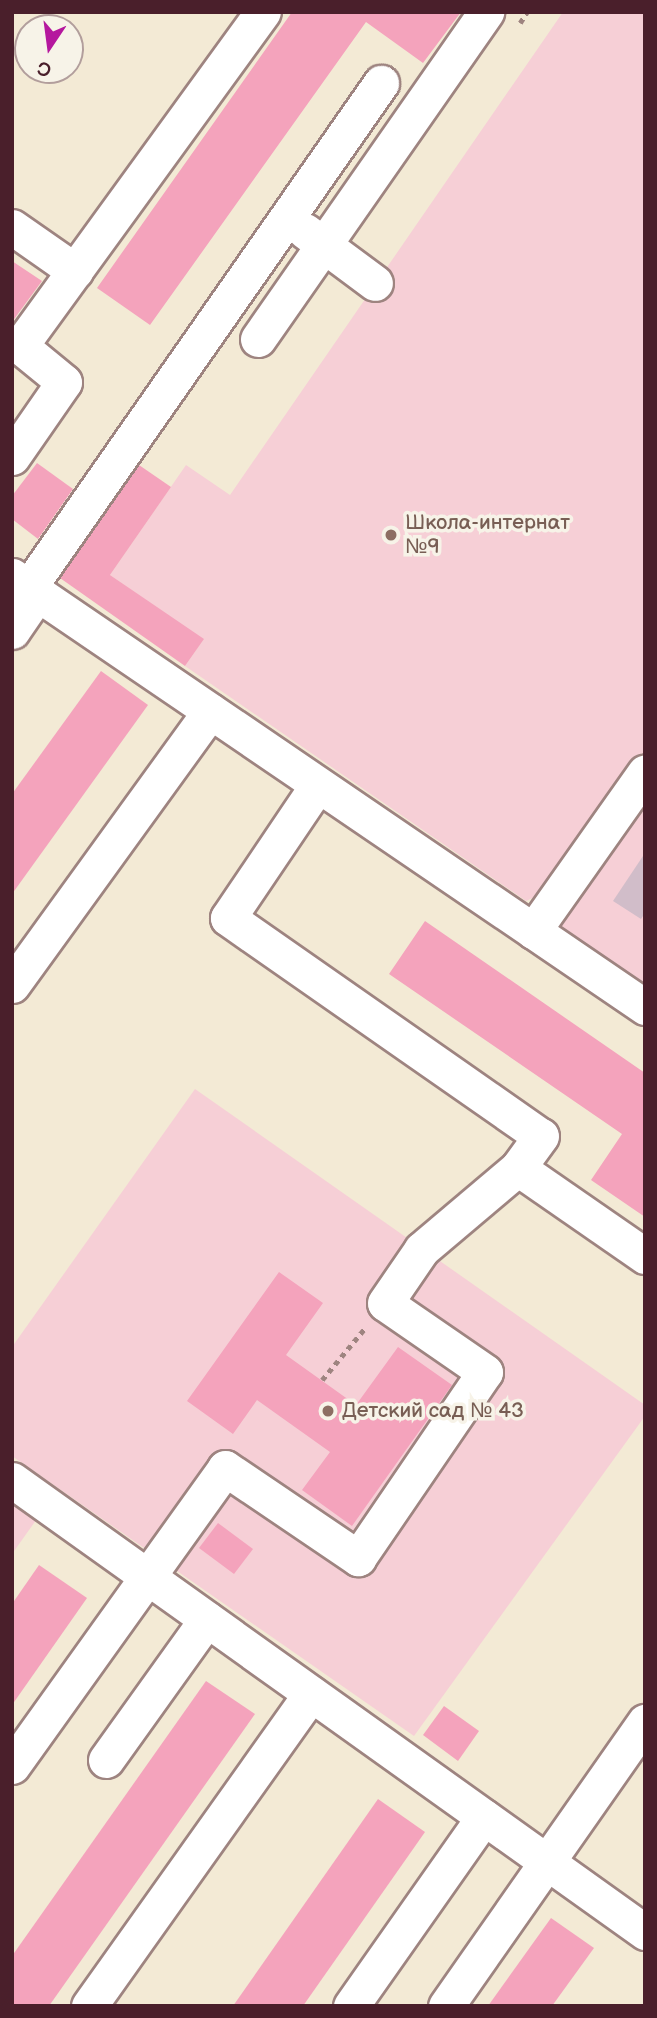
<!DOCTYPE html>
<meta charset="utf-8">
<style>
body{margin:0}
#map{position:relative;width:657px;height:2018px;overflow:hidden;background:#f3ead5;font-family:"Balsamiq Sans",sans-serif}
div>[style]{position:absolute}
.built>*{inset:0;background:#f6cfd6}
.industrial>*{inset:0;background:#d1bdc9}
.building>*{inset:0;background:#f4a3bc}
.path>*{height:4.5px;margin-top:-2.25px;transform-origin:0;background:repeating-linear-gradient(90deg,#9e8480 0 5px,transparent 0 10px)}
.roads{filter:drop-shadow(2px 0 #9e8480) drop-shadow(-2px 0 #9e8480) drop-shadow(0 2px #9e8480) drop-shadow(0 -2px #9e8480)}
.minor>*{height:35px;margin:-17.5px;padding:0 17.5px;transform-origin:17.5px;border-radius:17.5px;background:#fff}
.dots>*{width:19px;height:19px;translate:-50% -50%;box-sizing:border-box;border:4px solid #f7f3e8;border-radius:50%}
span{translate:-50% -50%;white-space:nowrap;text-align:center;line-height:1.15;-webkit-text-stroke:7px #f7f3e8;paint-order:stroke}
.education-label{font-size:21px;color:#785e54}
.left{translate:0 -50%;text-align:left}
.frame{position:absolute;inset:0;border:14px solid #4a1f2b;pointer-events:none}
.north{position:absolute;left:14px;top:14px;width:70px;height:70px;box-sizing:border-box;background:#f7f3e8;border:2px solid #b29e9c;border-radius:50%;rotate:193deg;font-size:19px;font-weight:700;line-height:28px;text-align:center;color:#4a1f2b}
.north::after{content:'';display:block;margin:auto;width:24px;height:32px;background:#b5179e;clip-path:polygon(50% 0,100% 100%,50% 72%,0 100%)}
</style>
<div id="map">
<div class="built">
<i style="clip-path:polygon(563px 12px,645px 12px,645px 985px,557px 925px,539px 895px,526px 901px,185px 666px,203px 640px,110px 575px,186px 465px,230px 495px)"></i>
<i style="clip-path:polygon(195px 1089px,645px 1405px,645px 1416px,414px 1736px,12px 1456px,12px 1347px)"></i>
<i style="clip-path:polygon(12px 1497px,39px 1516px,12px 1554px)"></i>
</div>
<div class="industrial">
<i style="clip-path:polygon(645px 853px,645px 913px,641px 919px,613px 901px)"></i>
</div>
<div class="building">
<i style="clip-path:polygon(292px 12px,461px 12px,423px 63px,366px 22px,150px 325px,97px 288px)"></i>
<i style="clip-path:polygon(12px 261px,42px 281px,12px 322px)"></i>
<i style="clip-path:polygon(37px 463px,73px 489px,38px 539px,12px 519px,12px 496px)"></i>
<i style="clip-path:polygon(139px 465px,171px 487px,110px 575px,204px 639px,185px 666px,60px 578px)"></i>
<i style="clip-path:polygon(101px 671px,148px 705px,12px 894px,12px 794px)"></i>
<i style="clip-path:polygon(425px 921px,645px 1073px,645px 1217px,591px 1180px,622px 1134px,389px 974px)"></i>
<i style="clip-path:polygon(279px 1272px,323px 1303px,286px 1355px,356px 1405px,398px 1347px,452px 1385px,352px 1526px,302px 1490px,330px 1452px,257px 1400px,233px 1434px,187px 1401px)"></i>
<i style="clip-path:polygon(218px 1523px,253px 1549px,234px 1574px,199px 1548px)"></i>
<i style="clip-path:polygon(39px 1565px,87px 1598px,12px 1705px,12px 1604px)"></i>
<i style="clip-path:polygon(206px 1681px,255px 1714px,49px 2006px,12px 2006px,12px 1956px)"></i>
<i style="clip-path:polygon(444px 1706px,479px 1731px,458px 1761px,423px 1735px)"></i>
<i style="clip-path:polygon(378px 1799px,425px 1832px,303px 2006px,233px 2006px)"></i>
<i style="clip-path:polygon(551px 1918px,594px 1948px,552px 2006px,488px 2006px)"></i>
</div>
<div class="path">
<i style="left:520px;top:23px;width:13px;rotate:-58deg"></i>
<i style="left:322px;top:1380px;width:67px;rotate:-50.4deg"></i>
</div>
<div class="roads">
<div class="minor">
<i style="left:12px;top:227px;width:77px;rotate:34.9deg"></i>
<i style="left:305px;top:231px;width:87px;rotate:36.6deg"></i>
<i style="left:258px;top:339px;width:399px;rotate:-55.1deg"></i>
<i style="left:12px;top:457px;width:91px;rotate:-55.3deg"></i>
<i style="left:64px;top:382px;width:57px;rotate:-140.7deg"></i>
<i style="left:20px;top:346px;width:413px;rotate:-54deg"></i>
<i style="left:12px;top:576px;width:766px;rotate:34.25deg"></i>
<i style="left:29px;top:587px;width:615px;rotate:-55.07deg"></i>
<i style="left:12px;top:631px;width:46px;rotate:-55.6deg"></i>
<i style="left:317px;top:786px;width:159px;rotate:124deg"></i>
<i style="left:228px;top:918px;width:381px;rotate:34.9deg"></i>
<i style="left:541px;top:1136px;width:39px;rotate:126deg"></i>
<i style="left:518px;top:1168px;width:155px;rotate:34.7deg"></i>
<i style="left:533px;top:931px;width:194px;rotate:-54.8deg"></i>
<i style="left:12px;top:985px;width:338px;rotate:-54.1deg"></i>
<i style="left:12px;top:1480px;width:778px;rotate:35.53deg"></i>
<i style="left:106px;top:1760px;width:173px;rotate:-54.4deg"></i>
<i style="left:12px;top:1766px;width:366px;rotate:-54.4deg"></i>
<i style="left:225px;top:1468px;width:161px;rotate:34.1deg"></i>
<i style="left:358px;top:1558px;width:225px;rotate:-55.7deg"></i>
<i style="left:485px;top:1372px;width:121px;rotate:-145.4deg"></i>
<i style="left:385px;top:1303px;width:65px;rotate:-55.6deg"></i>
<i style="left:422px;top:1249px;width:126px;rotate:-40.2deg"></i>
<i style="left:89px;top:2006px;width:383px;rotate:-54.6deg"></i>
<i style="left:351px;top:2006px;width:231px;rotate:-54.9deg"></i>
<i style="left:446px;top:2006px;width:347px;rotate:-55deg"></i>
</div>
</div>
<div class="dots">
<i style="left:391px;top:535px;background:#8d6e63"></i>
<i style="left:328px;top:1411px;background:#8d6e63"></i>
</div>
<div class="education-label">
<span class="left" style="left:405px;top:535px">Школа-интернат<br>№9</span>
<span class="left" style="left:342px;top:1411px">Детский сад № 43</span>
</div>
<div class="frame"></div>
<div class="north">С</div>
</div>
